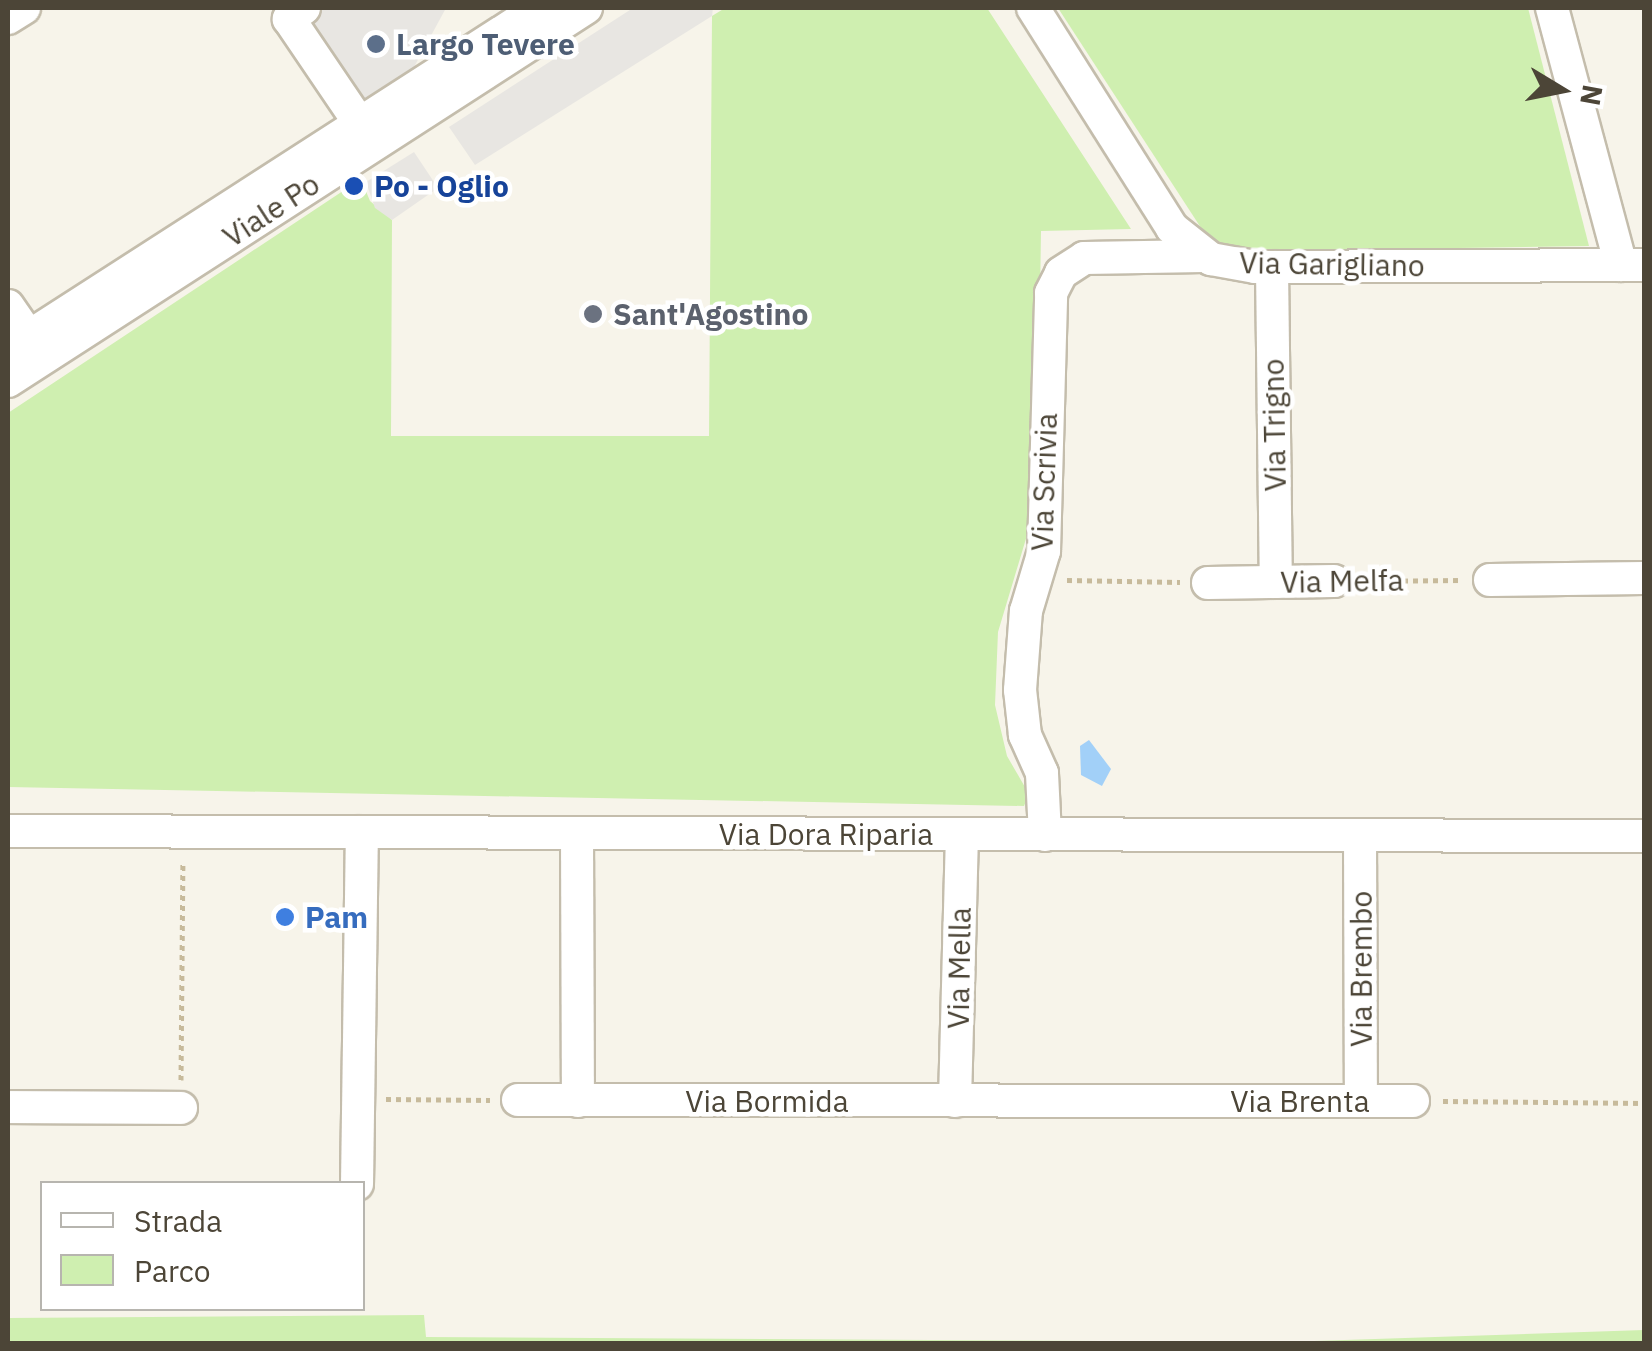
<!DOCTYPE html>
<style>
body{margin:0}
#map{position:relative;width:1652px;height:1351px;overflow:hidden;background:#f7f4ea;font-family:"IBM Plex Sans",sans-serif}
div>[style]{position:absolute}
.green>*{inset:0;background:#cfefb0}
.parking>*{inset:0;background:#e8e6e2}
.water>*{inset:0;background:#a2d0f8}
.path>*{height:5px;margin-top:-2.5px;transform-origin:0;background:repeating-linear-gradient(90deg,#c7ba9b 0 5px,transparent 0 10px)}
.roads{filter:drop-shadow(2px 0 #c4bdac) drop-shadow(-2px 0 #c4bdac) drop-shadow(0 2px #c4bdac) drop-shadow(0 -2px #c4bdac)}
.minor>*{height:32px;margin:-16px;padding:0 16px;transform-origin:16px;border-radius:16px;background:#fff}
.dots>*{width:28px;height:28px;translate:-50% -50%;box-sizing:border-box;border:5px solid #fff;border-radius:50%}
span{translate:-50% -50%;white-space:nowrap;text-align:center;line-height:1.15;-webkit-text-stroke:9px #fff;paint-order:stroke}
.service-label{font-size:30px;color:#4e5e75;font-weight:700}
.left{translate:0 -50%;text-align:left}
.transit-label{font-size:30px;color:#164399;font-weight:700}
.street-label{font-size:30px;color:#4c4537}
.worship-label{font-size:30px;color:#5b616d;font-weight:700}
.shop-label{font-size:30px;color:#366cbe;font-weight:700}
.frame{position:absolute;inset:0;border:10px solid #4c4537;pointer-events:none}
.legend{position:absolute;left:40px;top:1181px;width:325px;height:130px;box-sizing:border-box;background:#fff;border:2px solid #b7b5af;margin:0;padding:12px 18px;list-style:none;font-size:30px;color:#4c4537}
.legend li{display:flex;align-items:center;gap:20px;height:50px}
.legend b{width:50px;border:2px solid #b7b5af}
.north{position:absolute;left:1512px;top:40px;width:100px;height:100px;-webkit-text-stroke:8px #fff;paint-order:stroke;rotate:100deg;font-size:28px;font-weight:700;line-height:40px;text-align:center;color:#4c4537}
.north::after{content:'';display:block;margin:auto;width:35px;height:45px;background:#4c4537;clip-path:polygon(50% 0,100% 100%,50% 72%,0 100%)}
</style>
<div id="map">
<div class="green">
<i style="clip-path:polygon(725px 8px,987px 8px,1131px 229px,1041px 231px,1037px 502px,998px 632px,995px 705px,1007px 756px,1029px 794px,1024px 806px,8px 787px,8px 413px,361px 179px,370px 201px,392px 220px,391px 436px,709px 436px,712px 16px)"></i>
<i style="clip-path:polygon(1058px 8px,1528px 8px,1589px 246px,1250px 251px,1221px 246px,1203px 231px)"></i>
<i style="clip-path:polygon(424px 1315px,426px 1337px,1284px 1342px,1644px 1330px,1644px 1343px,8px 1343px,8px 1318px)"></i>
</div>
<div class="parking">
<i style="clip-path:polygon(301px 8px,446px 8px,407px 80px,364px 103px)"></i>
<i style="clip-path:polygon(633px 8px,713px 8px,712px 16px,475px 165px,449px 127px)"></i>
<i style="clip-path:polygon(414px 152px,438px 188px,392px 220px,375px 208px,366px 182px)"></i>
</div>
<div class="water">
<i style="clip-path:polygon(1089px 740px,1111px 769px,1102px 786px,1081px 775px,1080px 746px)"></i>
</div>
<div class="path">
<i style="left:1067px;top:580px;width:113px;rotate:1deg"></i>
<i style="left:1363px;top:581px;width:99px;rotate:-0.6deg"></i>
<i style="left:181px;top:1080px;width:219px;rotate:-89.5deg"></i>
<i style="left:386px;top:1099px;width:104px;rotate:0.6deg"></i>
<i style="left:1443px;top:1101px;width:201px;rotate:0.6deg"></i>
</div>
<div class="roads">
<div class="minor">
<i style="left:304px;top:8px;width:19px;rotate:144deg"></i>
<i style="left:289px;top:19px;width:146px;rotate:55.9deg"></i>
<i style="left:1033px;top:8px;width:260px;rotate:57.7deg"></i>
<i style="left:1172px;top:228px;width:50px;rotate:38.5deg"></i>
<i style="left:1211px;top:259px;width:45px;rotate:10.3deg"></i>
<i style="left:1255px;top:267px;width:389px;rotate:-0.3deg"></i>
<i style="left:1552px;top:8px;width:266px;rotate:75deg"></i>
<i style="left:8px;top:18px;width:19px;rotate:-32deg"></i>
<i style="left:1272px;top:267px;width:315px;rotate:89.3deg"></i>
<i style="left:8px;top:306px;width:55px;rotate:55.4deg"></i>
<i style="left:8px;top:350px;width:632px;rotate:-32.78deg"></i>
<i style="left:8px;top:381px;width:688px;rotate:-32.84deg"></i>
<i style="left:1490px;top:580px;width:154px;rotate:-0.7deg"></i>
<i style="left:1208px;top:583px;width:126px;rotate:-0.9deg"></i>
<i style="left:8px;top:831px;width:1636px;rotate:0.18deg"></i>
<i style="left:577px;top:833px;width:268px;rotate:89.8deg"></i>
<i style="left:1045px;top:835px;width:62px;rotate:-92.8deg"></i>
<i style="left:1042px;top:773px;width:42px;rotate:-114.1deg"></i>
<i style="left:1025px;top:735px;width:45px;rotate:-96.3deg"></i>
<i style="left:1020px;top:690px;width:79px;rotate:-85.7deg"></i>
<i style="left:1026px;top:611px;width:63px;rotate:-73.3deg"></i>
<i style="left:1044px;top:551px;width:258px;rotate:-88.4deg"></i>
<i style="left:1051px;top:293px;width:22px;rotate:-63deg"></i>
<i style="left:1061px;top:273px;width:27px;rotate:-33deg"></i>
<i style="left:1084px;top:258px;width:120px;rotate:-1deg"></i>
<i style="left:1360px;top:837px;width:264px;rotate:89.8deg"></i>
<i style="left:518px;top:1100px;width:895px;rotate:0.06deg"></i>
<i style="left:955px;top:1101px;width:266px;rotate:-88.5deg"></i>
<i style="left:8px;top:1107px;width:173px;rotate:0.3deg"></i>
<i style="left:357px;top:1184px;width:352px;rotate:-89.2deg"></i>
</div>
</div>
<div class="dots">
<i style="left:376px;top:44px;background:#5c6f8a"></i>
<i style="left:354px;top:186px;background:#1a4fb4"></i>
<i style="left:593px;top:314px;background:#6b7280"></i>
<i style="left:285px;top:917px;background:#3f7fe0"></i>
</div>
<div class="service-label">
<span class="left" style="left:396px;top:44px">Largo Tevere</span>
</div>
<div class="transit-label">
<span class="left" style="left:374px;top:186px">Po - Oglio</span>
</div>
<div class="street-label">
<span style="left:271px;top:210px;rotate:-33deg">Viale Po</span>
<span style="left:1332px;top:264px;rotate:1deg">Via Garigliano</span>
<span style="left:1274px;top:425px;rotate:-91deg">Via Trigno</span>
<span style="left:1044px;top:482px;rotate:-88deg">Via Scrivia</span>
<span style="left:1342px;top:581px;rotate:-1deg">Via Melfa</span>
<span style="left:826px;top:834px">Via Dora Riparia</span>
<span style="left:959px;top:968px;rotate:-89deg">Via Mella</span>
<span style="left:1361px;top:969px;rotate:-90deg">Via Brembo</span>
<span style="left:767px;top:1101px">Via Bormida</span>
<span style="left:1300px;top:1101px">Via Brenta</span>
</div>
<div class="worship-label">
<span class="left" style="left:613px;top:314px">Sant'Agostino</span>
</div>
<div class="shop-label">
<span class="left" style="left:305px;top:917px">Pam</span>
</div>
<div class="frame"></div>
<ul class="legend">
<li><b style="height:12px;background:#fff"></b>Strada</li>
<li><b style="height:28px;background:#cfefb0"></b>Parco</li>
</ul>
<div class="north">N</div>
</div>
